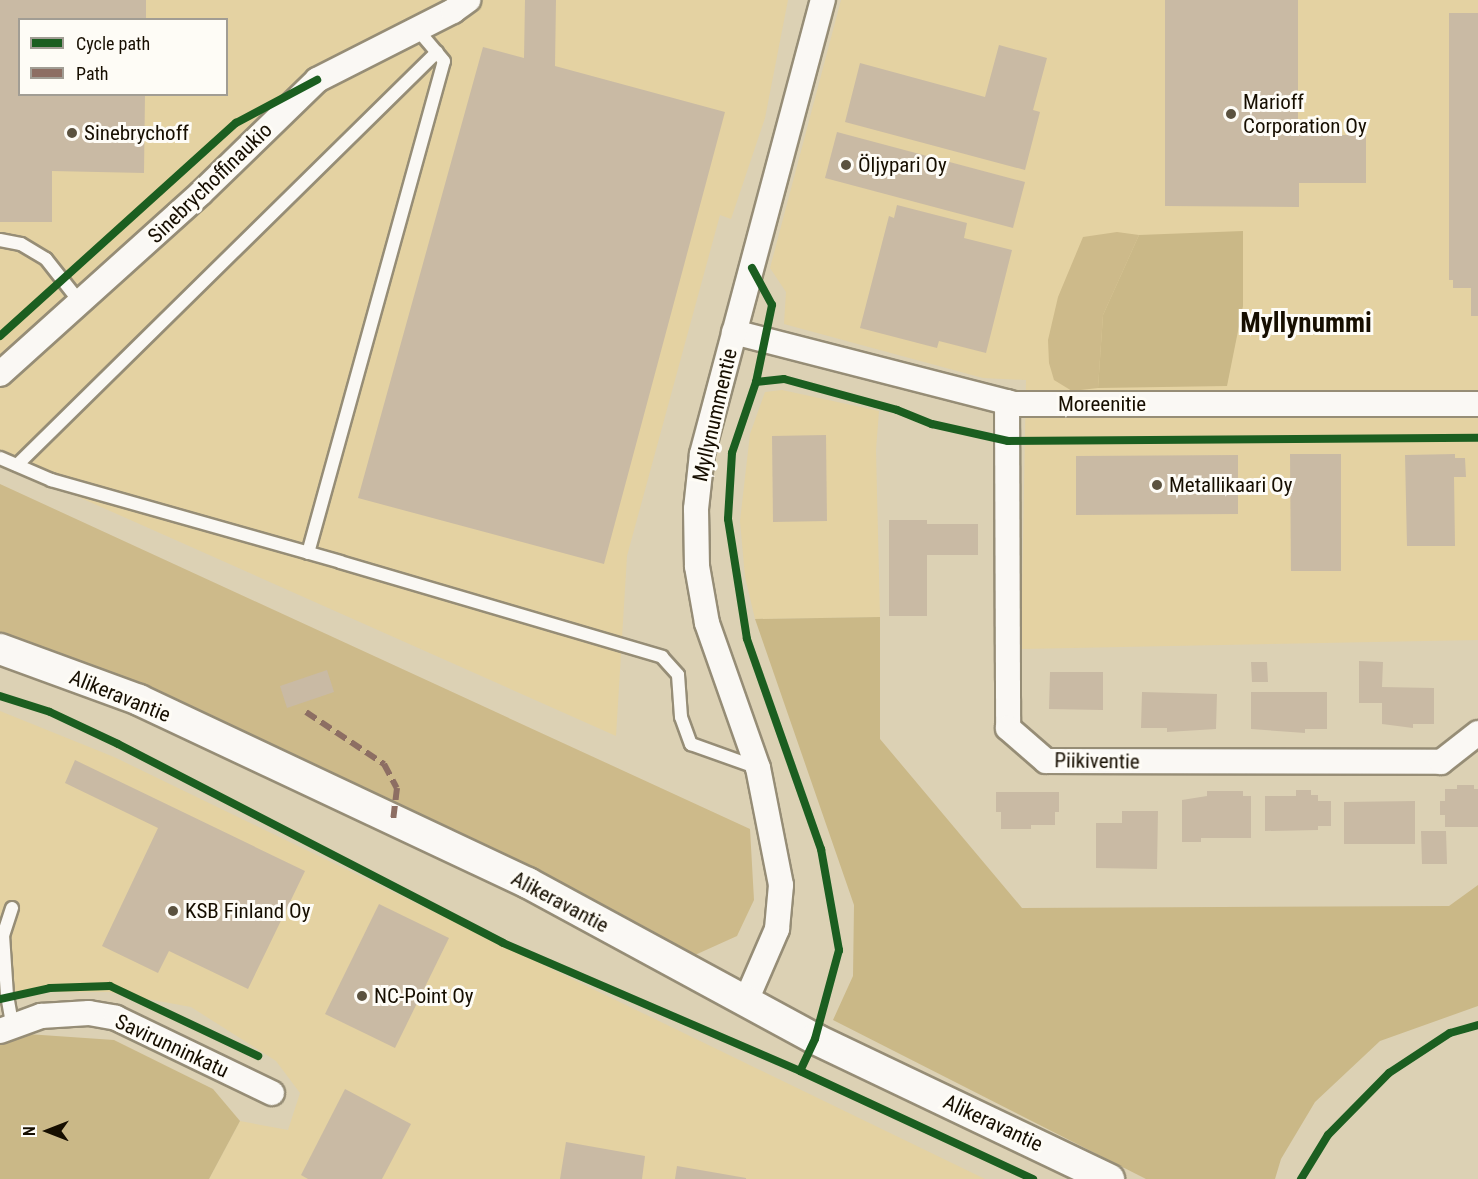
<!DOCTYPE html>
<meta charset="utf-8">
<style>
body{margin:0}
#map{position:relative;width:1478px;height:1179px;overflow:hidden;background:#dcd1b4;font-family:"Roboto Condensed",sans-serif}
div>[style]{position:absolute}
.built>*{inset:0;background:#e4d2a2}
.green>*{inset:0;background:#cdba8a}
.forest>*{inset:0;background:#cab887}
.building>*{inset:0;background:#c9baa4}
.roads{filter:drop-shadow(2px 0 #968d76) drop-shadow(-2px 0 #968d76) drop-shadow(0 2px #968d76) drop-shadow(0 -2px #968d76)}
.service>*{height:12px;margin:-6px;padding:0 6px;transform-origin:6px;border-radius:6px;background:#faf8f4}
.minor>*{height:24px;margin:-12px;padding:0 12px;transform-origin:12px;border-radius:12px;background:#faf8f4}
.tertiary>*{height:30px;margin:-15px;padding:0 15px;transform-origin:15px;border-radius:15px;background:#faf8f4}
.quiet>*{height:6px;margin-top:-3px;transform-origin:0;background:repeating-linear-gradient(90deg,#8d6e63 0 12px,transparent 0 18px)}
.cycleway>*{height:8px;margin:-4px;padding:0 4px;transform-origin:4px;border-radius:4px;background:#1b5e20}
.dots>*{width:16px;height:16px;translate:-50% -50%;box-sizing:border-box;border:3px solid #fefcf6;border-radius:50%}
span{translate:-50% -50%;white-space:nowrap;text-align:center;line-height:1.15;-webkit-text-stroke:6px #fefcf6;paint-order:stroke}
.poi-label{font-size:21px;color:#160e00}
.left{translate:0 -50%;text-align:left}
.street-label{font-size:21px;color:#160e00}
.district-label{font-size:27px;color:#160e00;font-weight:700}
.legend{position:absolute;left:18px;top:18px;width:210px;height:78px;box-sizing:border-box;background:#fefcf6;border:2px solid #a19d94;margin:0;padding:8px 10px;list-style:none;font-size:18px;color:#160e00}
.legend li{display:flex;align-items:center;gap:12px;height:30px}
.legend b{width:30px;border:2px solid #a19d94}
.north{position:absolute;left:18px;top:1101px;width:60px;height:60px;-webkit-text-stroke:4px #fefcf6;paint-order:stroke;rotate:270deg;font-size:16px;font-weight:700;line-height:24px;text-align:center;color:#160e00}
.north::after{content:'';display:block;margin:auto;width:21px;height:27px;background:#160e00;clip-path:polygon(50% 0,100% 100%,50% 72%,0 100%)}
</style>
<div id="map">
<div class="built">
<i style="clip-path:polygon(evenodd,0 0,788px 0,765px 118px,731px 219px,720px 215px,627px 556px,616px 736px,0 462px,0 0,20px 20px,226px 20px,226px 94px,20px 94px,20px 20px)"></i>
<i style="clip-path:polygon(841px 0,1478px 0,1478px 640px,1021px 649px,1026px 380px,983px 378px,784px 324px,786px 292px,770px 268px)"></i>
<i style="clip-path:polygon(782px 390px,879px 411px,876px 450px,880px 617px,755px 619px,745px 577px,740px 521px,750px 434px,765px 392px)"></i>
<i style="clip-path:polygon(0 711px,114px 757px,985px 1179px,209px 1179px,240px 1121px,288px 1130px,300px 1093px,276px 1061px,191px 1007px,109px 992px,0 992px)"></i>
</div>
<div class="green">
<i style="clip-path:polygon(1117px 232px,1139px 235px,1103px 315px,1098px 388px,1072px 391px,1054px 380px,1049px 363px,1048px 340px,1058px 297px,1083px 237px)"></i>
<i style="clip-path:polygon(0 484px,750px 829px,754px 900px,737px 936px,695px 955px,528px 868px,0 649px)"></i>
</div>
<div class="forest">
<i style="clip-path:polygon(1243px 231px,1243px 306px,1227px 386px,1098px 388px,1103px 315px,1139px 235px)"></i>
<i style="clip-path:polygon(880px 617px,880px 739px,1022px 908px,1449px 906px,1478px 885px,1478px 1006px,1380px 1041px,1315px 1102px,1281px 1159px,1275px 1179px,1146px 1179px,833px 1020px,853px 976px,854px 905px,755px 619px)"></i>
<i style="clip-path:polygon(27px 1034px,114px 1040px,213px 1089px,240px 1121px,209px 1179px,0 1179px,0 1042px)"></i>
</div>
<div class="building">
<i style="clip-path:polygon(0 0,146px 0,146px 20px,20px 20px,20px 94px,145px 94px,144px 173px,52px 171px,52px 222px,0 222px)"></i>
<i style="clip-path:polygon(525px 0,556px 0,555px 66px,725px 112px,604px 564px,358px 498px,483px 47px,524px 58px)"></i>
<i style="clip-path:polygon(1165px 0,1298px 0,1298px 135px,1366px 135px,1366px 183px,1299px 183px,1299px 207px,1165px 206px)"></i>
<i style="clip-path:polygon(1449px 13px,1478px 13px,1478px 316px,1471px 316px,1471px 288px,1453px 288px,1453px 280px,1449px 280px)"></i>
<i style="clip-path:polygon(999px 45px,1047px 58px,1033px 110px,1040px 112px,1025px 170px,845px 122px,860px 63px,985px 97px)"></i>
<i style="clip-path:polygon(837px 132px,1025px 182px,1013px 228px,825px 178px)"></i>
<i style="clip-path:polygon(897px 205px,967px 223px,964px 238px,1012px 250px,986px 353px,939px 341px,937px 348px,860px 328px,889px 216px,894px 218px)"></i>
<i style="clip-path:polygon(826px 435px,827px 521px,773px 522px,772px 436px)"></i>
<i style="clip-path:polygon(1290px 454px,1341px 454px,1341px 571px,1291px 571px)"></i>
<i style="clip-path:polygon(1455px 454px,1455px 458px,1465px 458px,1466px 477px,1454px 477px,1455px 546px,1407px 546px,1405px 455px)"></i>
<i style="clip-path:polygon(1238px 455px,1238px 514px,1076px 515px,1076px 456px)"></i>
<i style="clip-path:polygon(889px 520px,927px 520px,927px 524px,978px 524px,978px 555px,927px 555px,927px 616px,889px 616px)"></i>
<i style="clip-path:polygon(1359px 661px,1383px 662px,1382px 687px,1434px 688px,1434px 724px,1413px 724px,1413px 728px,1382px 724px,1382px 703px,1359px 703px)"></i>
<i style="clip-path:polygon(1251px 662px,1267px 662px,1268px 682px,1252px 682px)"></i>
<i style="clip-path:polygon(327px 670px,334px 692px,287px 708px,280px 686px)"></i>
<i style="clip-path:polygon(1050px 672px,1103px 672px,1103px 710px,1049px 709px)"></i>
<i style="clip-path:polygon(1142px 692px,1217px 694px,1216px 729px,1167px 732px,1167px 728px,1141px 728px)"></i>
<i style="clip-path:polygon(1251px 692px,1327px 692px,1327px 729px,1305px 729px,1305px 733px,1251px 729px)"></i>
<i style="clip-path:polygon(75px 760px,305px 871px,248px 989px,169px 951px,158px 973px,102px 946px,158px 828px,65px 783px)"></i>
<i style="clip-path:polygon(1457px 785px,1474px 785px,1474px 789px,1478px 789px,1478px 827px,1445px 827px,1445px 815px,1440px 815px,1440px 801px,1445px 801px,1445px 789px,1457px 789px)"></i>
<i style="clip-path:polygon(1296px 790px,1311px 790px,1311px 795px,1318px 795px,1318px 801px,1331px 801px,1331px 826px,1318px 826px,1318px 830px,1265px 831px,1265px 796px,1296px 796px)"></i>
<i style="clip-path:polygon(1207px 791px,1243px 791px,1243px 796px,1251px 796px,1251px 838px,1201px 838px,1201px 842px,1182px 842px,1182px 800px,1207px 796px)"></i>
<i style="clip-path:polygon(996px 792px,1059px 792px,1059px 812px,1055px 812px,1055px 825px,1031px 825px,1031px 829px,1001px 829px,1001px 812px,996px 812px)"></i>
<i style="clip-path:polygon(1415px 801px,1415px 844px,1344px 844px,1344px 802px)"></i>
<i style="clip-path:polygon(1122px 811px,1158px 811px,1157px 869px,1096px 868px,1096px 823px,1122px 823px)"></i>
<i style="clip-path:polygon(1421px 831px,1446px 831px,1447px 864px,1422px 864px)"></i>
<i style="clip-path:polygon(379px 904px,449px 938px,395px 1048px,325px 1014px)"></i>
<i style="clip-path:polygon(345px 1089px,411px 1124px,382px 1179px,308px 1179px,301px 1175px)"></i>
<i style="clip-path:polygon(566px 1142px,645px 1156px,642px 1179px,560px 1179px)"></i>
<i style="clip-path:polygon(677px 1166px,746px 1178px,746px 1179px,675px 1179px)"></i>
</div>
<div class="roads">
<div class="service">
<i style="left:0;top:240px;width:21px;rotate:11deg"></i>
<i style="left:21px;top:244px;width:29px;rotate:31deg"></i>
<i style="left:46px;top:259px;width:55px;rotate:51.7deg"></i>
<i style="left:0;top:458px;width:56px;rotate:23.3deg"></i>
<i style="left:51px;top:480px;width:300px;rotate:15.8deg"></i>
<i style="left:340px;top:562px;width:336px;rotate:16.4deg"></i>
<i style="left:662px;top:657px;width:24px;rotate:48deg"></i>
<i style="left:678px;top:675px;width:42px;rotate:85.9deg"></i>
<i style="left:681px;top:717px;width:29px;rotate:70deg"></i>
<i style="left:691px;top:744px;width:71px;rotate:19.7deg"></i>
<i style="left:17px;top:465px;width:589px;rotate:-44.52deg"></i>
<i style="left:308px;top:553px;width:510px;rotate:-74.55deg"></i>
<i style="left:444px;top:61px;width:42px;rotate:-130.2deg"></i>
<i style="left:12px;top:908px;width:28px;rotate:108deg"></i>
<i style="left:3px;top:935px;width:60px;rotate:86.2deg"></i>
<i style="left:7px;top:995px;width:29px;rotate:80deg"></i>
</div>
<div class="minor">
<i style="left:734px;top:332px;width:289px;rotate:14.4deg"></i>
<i style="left:1014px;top:404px;width:464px"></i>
<i style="left:0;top:374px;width:270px;rotate:-42deg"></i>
<i style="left:201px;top:193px;width:162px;rotate:-44.2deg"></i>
<i style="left:317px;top:80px;width:153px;rotate:-26.9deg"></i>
<i style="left:453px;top:11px;width:19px;rotate:-36deg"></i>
<i style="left:1007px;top:402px;width:326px;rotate:89.8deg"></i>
<i style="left:1008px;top:728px;width:50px;rotate:41deg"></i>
<i style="left:1046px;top:761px;width:395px;rotate:0.1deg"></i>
<i style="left:1441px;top:762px;width:47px;rotate:-38.1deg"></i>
<i style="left:745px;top:1003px;width:81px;rotate:-66.6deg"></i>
<i style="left:777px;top:929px;width:44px;rotate:-84.8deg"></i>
<i style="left:781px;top:885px;width:119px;rotate:-101.1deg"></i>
<i style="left:758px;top:768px;width:154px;rotate:-109.4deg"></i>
<i style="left:707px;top:623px;width:58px;rotate:-100deg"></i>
<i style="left:697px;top:566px;width:57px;rotate:-91deg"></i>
<i style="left:696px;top:509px;width:55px;rotate:-83.8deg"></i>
<i style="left:702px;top:454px;width:470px;rotate:-75.1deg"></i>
<i style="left:0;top:1031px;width:44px;rotate:-20.1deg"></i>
<i style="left:41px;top:1016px;width:48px;rotate:-3.6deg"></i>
<i style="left:89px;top:1013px;width:27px;rotate:10deg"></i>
<i style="left:116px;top:1018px;width:173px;rotate:25.7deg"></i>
</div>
<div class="tertiary">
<i style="left:0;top:649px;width:148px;rotate:20.1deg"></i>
<i style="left:139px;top:700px;width:430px;rotate:25.2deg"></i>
<i style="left:528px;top:883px;width:327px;rotate:28.5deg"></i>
<i style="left:815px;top:1039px;width:326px;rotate:25.5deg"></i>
</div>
</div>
<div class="quiet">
<i style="left:306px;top:712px;width:94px;rotate:33.7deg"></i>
<i style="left:384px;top:764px;width:27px;rotate:62deg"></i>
<i style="left:397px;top:788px;width:32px;rotate:97deg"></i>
</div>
<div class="cycleway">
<i style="left:752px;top:268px;width:42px;rotate:61.6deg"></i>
<i style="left:772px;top:305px;width:79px;rotate:101.7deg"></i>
<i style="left:756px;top:382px;width:75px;rotate:108.7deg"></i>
<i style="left:732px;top:453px;width:66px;rotate:93.5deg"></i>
<i style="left:728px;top:519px;width:121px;rotate:81deg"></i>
<i style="left:747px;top:639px;width:223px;rotate:70.6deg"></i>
<i style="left:821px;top:849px;width:103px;rotate:79.9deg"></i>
<i style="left:839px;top:950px;width:92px;rotate:105.1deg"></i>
<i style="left:815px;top:1039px;width:35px;rotate:115deg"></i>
<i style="left:0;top:336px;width:318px;rotate:-42.1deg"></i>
<i style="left:236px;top:123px;width:92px;rotate:-28deg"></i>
<i style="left:756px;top:382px;width:28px;rotate:-6deg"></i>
<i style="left:784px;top:379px;width:117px;rotate:15.3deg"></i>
<i style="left:897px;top:410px;width:38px;rotate:22deg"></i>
<i style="left:932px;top:424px;width:78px;rotate:12.6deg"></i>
<i style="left:1008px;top:441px;width:470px;rotate:-0.4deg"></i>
<i style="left:0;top:696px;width:52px;rotate:17.7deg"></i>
<i style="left:50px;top:712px;width:75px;rotate:25.2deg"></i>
<i style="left:118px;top:744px;width:433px;rotate:27.3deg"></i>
<i style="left:503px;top:943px;width:323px;rotate:23.3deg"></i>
<i style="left:800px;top:1071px;width:257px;rotate:24.9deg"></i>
<i style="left:0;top:999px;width:51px;rotate:-12.4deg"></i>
<i style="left:50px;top:988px;width:60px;rotate:-1.9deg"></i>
<i style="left:110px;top:986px;width:164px;rotate:25.3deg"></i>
<i style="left:1301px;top:1179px;width:52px;rotate:-58.5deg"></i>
<i style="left:1328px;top:1135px;width:87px;rotate:-45.5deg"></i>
<i style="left:1389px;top:1073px;width:73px;rotate:-33.3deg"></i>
<i style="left:1450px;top:1033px;width:29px;rotate:-16deg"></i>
</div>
<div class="dots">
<i style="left:1231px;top:114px;background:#5b523f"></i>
<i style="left:72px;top:133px;background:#5b523f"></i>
<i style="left:846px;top:165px;background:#5b523f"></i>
<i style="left:1157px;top:485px;background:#5b523f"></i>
<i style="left:173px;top:911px;background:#5b523f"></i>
<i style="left:362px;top:996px;background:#5b523f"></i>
</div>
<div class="poi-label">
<span class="left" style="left:1243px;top:114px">Marioff<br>Corporation Oy</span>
<span class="left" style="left:84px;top:133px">Sinebrychoff</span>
<span class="left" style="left:858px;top:165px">Öljypari Oy</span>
<span class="left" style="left:1169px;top:485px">Metallikaari Oy</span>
<span class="left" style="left:185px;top:911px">KSB Finland Oy</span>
<span class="left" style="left:374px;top:996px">NC-Point Oy</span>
</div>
<div class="street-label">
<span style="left:210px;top:183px;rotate:-44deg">Sinebrychoffinaukio</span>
<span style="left:1102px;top:404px">Moreenitie</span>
<span style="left:715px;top:415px;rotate:-77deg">Myllynummentie</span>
<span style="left:120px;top:696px;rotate:22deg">Alikeravantie</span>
<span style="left:1097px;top:761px;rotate:1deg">Piikiventie</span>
<span style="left:560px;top:902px;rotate:28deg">Alikeravantie</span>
<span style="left:172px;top:1046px;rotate:25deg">Savirunninkatu</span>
<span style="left:993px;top:1123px;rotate:25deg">Alikeravantie</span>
</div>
<div class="district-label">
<span style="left:1306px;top:324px">Myllynummi</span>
</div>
<ul class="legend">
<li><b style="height:8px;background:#1b5e20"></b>Cycle path</li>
<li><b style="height:8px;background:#8d6e63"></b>Path</li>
</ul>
<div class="north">N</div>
</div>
